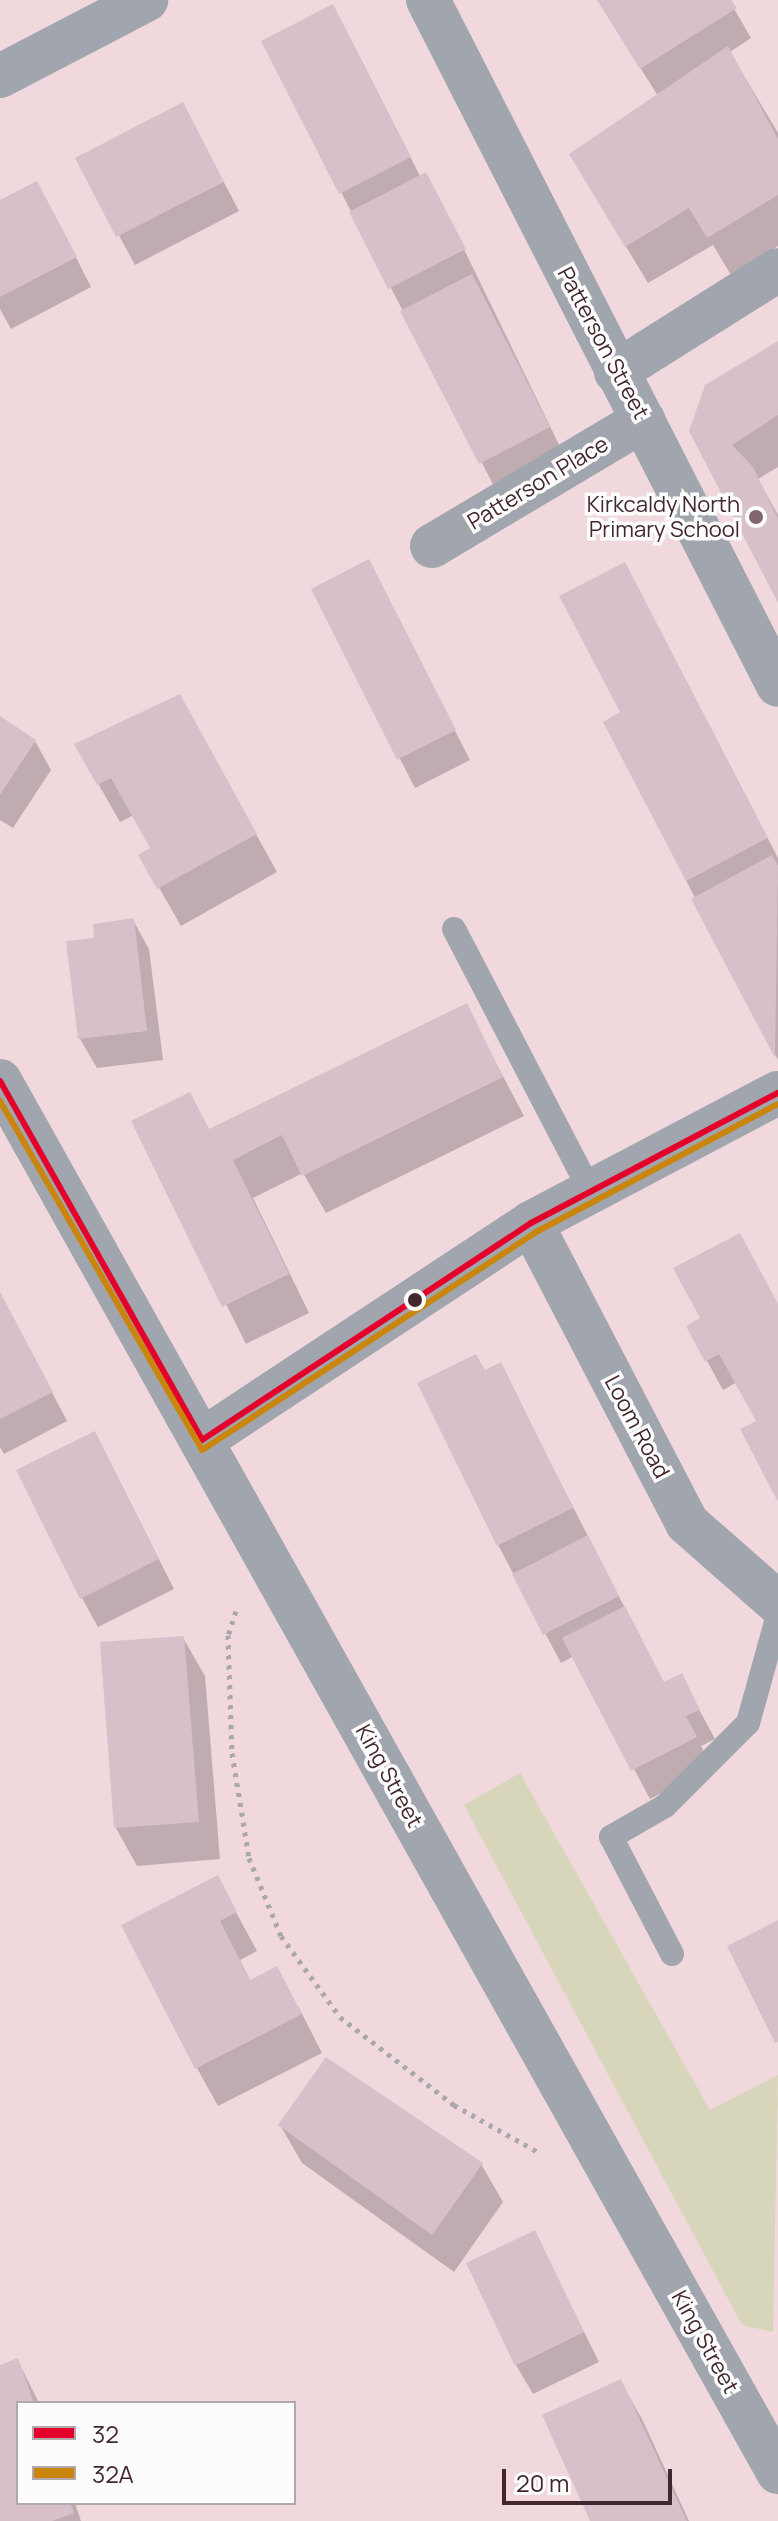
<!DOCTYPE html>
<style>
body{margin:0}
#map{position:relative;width:778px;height:2521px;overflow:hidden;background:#f0d8dd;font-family:Manrope,sans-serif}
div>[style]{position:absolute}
.green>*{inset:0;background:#d7d6ba}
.shadow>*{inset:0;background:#0003}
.building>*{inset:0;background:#d7c0ca}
.path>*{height:5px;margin-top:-2.5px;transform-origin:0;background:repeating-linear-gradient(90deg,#aaa8ad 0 4px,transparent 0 10px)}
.service>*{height:24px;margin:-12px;padding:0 12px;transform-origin:12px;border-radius:12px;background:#a1a5ad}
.minor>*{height:44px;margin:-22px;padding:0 22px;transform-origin:22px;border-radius:22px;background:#a1a5ad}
.tertiary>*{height:44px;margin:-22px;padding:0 22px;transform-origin:22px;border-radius:22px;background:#a1a5ad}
.bus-1>*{height:6px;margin:-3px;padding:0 3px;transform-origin:3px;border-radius:3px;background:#e4002b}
.bus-2>*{height:6px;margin:-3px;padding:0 3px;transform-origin:3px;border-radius:3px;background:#ca860c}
.dots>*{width:22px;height:22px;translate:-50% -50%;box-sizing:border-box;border:4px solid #fcfcfc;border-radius:50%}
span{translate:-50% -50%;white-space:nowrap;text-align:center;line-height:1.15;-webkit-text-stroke:7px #fcfcfc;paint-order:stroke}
.street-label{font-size:22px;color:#43272f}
.poi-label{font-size:22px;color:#43272f}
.right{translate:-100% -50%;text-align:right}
.legend{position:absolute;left:16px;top:2401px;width:280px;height:104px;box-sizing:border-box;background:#fcfcfc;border:2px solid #b2a7aa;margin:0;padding:10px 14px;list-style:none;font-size:24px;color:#43272f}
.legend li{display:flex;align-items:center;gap:16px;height:40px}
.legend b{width:40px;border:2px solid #b2a7aa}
.scale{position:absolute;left:502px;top:2469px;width:170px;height:36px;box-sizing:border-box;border:4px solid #43272f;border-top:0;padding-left:10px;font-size:24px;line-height:28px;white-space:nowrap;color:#43272f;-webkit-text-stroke:6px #fcfcfc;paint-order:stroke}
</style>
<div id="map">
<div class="green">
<i style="clip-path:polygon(520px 1773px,710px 2110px,778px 2075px,773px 2332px,742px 2325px,464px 1805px)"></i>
</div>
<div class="shadow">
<i style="clip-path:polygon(598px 0,729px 0,751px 38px,730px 52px,778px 133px,778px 246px,731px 275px,713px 245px,648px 283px,593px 192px,658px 96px)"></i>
<i style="clip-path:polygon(349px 36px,421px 178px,442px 204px,565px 457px,497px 492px,263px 42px)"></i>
<i style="clip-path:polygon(198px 133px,239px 211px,135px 265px,77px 158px)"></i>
<i style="clip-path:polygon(0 202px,53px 212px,91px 287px,11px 329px,0 309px)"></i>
<i style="clip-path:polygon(778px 343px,778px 467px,758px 479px,778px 515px,778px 599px,691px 430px)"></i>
<i style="clip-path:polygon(368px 562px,470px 760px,415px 788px,313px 590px)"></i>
<i style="clip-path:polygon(0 718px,35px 741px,51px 770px,13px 828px,0 820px)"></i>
<i style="clip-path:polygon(706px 719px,778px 858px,778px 1060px,605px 722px)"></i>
<i style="clip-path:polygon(201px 735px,277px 872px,181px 926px,141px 856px,153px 849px,134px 815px,120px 822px,76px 745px)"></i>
<i style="clip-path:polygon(133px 920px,149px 949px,163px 1060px,97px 1068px,80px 1039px,96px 940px)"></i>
<i style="clip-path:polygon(466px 1006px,524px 1116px,326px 1213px,303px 1173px,253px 1198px,309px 1313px,246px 1344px,134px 1121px,210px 1131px)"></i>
<i style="clip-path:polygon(0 1294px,67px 1421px,4px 1454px,0 1447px)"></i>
<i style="clip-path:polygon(778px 1306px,778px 1498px,759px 1422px,737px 1382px,723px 1390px,707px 1361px,702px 1319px)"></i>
<i style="clip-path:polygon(500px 1365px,664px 1684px,681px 1676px,715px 1739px,701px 1746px,712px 1767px,650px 1799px,574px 1656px,561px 1663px,498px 1545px,485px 1372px)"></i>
<i style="clip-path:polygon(110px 1462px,174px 1589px,98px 1627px,82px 1598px)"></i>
<i style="clip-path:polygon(183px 1638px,205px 1676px,220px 1859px,137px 1866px,116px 1828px)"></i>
<i style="clip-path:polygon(217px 1877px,257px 1951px,240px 1960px,251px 1982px,298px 2006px,322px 2053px,218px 2106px,197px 2068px)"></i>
<i style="clip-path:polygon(280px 2125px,481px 2164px,503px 2202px,454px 2272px,302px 2163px)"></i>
<i style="clip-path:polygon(535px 2233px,599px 2362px,533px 2394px,516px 2365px)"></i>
<i style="clip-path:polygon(18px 2361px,39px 2403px,18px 2403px,18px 2503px,75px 2503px,81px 2521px,0 2521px,0 2367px)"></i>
<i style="clip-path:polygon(620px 2381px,642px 2419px,689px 2521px,592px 2521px)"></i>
</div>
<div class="building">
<i style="clip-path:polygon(597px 0,731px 0,737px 8px,640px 69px)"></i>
<i style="clip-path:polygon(333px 4px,411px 157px,339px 194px,261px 41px)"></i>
<i style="clip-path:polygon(728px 46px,778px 139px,778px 195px,707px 238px,689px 208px,625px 247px,569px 154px)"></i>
<i style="clip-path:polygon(183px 102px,224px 182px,116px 237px,75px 158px)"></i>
<i style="clip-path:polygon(426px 172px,466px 249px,388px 289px,349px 212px)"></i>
<i style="clip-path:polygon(37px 181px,77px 257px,0 297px,0 200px)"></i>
<i style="clip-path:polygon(472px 274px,550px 427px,479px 464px,400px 311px)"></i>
<i style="clip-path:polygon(778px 341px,778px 415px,732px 445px,753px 467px,778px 519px,778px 603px,689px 431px,705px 385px)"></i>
<i style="clip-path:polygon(369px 559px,456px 730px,397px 760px,311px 589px)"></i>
<i style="clip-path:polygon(625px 562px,768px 838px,686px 881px,603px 722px,620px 712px,559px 596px)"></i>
<i style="clip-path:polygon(180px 694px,257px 834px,157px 889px,138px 855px,150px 848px,111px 778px,97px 785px,74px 744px)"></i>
<i style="clip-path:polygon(0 716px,36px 740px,0 795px)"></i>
<i style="clip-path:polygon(772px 855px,778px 866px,775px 1058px,691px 899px)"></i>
<i style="clip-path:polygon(134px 918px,147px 1031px,78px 1039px,66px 941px,94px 938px,93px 924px)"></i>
<i style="clip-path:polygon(467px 1003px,503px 1077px,302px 1176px,282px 1135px,233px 1160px,289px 1274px,222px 1307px,131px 1121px,190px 1092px,209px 1129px)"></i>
<i style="clip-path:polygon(740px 1233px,778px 1304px,778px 1502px,740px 1429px,756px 1421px,719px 1354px,705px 1362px,686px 1326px,700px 1318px,673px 1268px)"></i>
<i style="clip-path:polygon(0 1292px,53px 1392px,0 1419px)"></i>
<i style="clip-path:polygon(476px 1354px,485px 1370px,501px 1362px,573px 1508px,497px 1546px,417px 1383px)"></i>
<i style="clip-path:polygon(95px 1431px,159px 1559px,80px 1599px,16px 1470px)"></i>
<i style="clip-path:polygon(588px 1535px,619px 1596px,543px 1635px,512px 1574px)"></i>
<i style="clip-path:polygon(625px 1606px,664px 1682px,682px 1673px,700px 1710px,686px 1716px,697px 1737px,631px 1771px,562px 1638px)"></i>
<i style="clip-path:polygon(184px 1636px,199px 1822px,114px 1828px,100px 1642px)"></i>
<i style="clip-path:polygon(218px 1875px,237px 1912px,220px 1921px,250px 1980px,277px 1966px,302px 2014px,195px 2069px,121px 1925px)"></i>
<i style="clip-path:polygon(778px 1920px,778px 2042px,775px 2043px,727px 1946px)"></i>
<i style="clip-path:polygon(326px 2057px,483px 2163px,432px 2235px,278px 2125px)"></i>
<i style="clip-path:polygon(535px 2230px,584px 2332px,515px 2366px,466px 2263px)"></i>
<i style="clip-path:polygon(18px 2358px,34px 2403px,18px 2403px,18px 2503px,70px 2503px,74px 2513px,52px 2521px,0 2521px,0 2365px)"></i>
<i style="clip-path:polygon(621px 2379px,687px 2521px,590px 2521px,542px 2415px)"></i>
</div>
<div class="path">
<i style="left:236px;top:1611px;width:25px;rotate:108deg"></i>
<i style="left:228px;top:1635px;width:118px;rotate:88.1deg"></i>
<i style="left:232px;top:1753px;width:106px;rotate:80.8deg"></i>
<i style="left:249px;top:1858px;width:84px;rotate:67.7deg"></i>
<i style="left:281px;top:1936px;width:100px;rotate:53.9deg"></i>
<i style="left:340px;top:2017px;width:144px;rotate:37.7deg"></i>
<i style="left:454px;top:2105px;width:96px;rotate:29.2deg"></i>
</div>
<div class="service">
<i style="left:454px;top:929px;width:299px;rotate:62.5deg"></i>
<i style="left:672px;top:1954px;width:132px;rotate:-117.5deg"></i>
<i style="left:611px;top:1837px;width:62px;rotate:-29.9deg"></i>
<i style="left:665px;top:1806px;width:117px;rotate:-45deg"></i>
<i style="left:748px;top:1723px;width:112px;rotate:-74.5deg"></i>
</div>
<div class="minor">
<i style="left:428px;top:0;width:769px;rotate:62.94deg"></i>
<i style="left:616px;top:372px;width:191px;rotate:-32.2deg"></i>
<i style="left:432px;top:546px;width:246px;rotate:-30.8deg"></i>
<i style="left:0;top:1081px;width:1594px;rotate:60.78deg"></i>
<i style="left:531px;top:1223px;width:338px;rotate:62.5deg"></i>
<i style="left:687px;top:1523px;width:121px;rotate:41.3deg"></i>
<i style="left:202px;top:1440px;width:394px;rotate:-33.4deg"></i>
<i style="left:531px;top:1223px;width:279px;rotate:-27.8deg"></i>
</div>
<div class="tertiary">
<i style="left:0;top:76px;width:165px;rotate:-27.5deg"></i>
</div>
<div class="bus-1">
<i style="left:0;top:1081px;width:412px;rotate:60.6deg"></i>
<i style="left:202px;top:1440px;width:394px;rotate:-33.4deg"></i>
<i style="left:531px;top:1223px;width:279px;rotate:-27.8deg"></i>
</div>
<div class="bus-2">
<i style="left:0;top:1101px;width:403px;rotate:59.9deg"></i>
<i style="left:202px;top:1450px;width:399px;rotate:-33.1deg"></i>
<i style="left:536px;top:1232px;width:274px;rotate:-27.9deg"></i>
</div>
<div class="dots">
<i style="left:756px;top:517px;background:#80656c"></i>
<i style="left:415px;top:1300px;background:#43272f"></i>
</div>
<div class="street-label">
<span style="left:603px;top:343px;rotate:62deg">Patterson Street</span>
<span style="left:538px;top:483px;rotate:-31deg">Patterson Place</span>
<span style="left:637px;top:1427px;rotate:62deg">Loom Road</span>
<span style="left:389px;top:1776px;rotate:61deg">King Street</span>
<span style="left:705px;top:2342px;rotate:61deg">King Street</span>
</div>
<div class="poi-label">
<span class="right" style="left:740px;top:517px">Kirkcaldy North<br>Primary School</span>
</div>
<ul class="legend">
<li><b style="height:10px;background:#e4002b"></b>32</li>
<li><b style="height:10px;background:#ca860c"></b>32A</li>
</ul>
<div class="scale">20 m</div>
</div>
